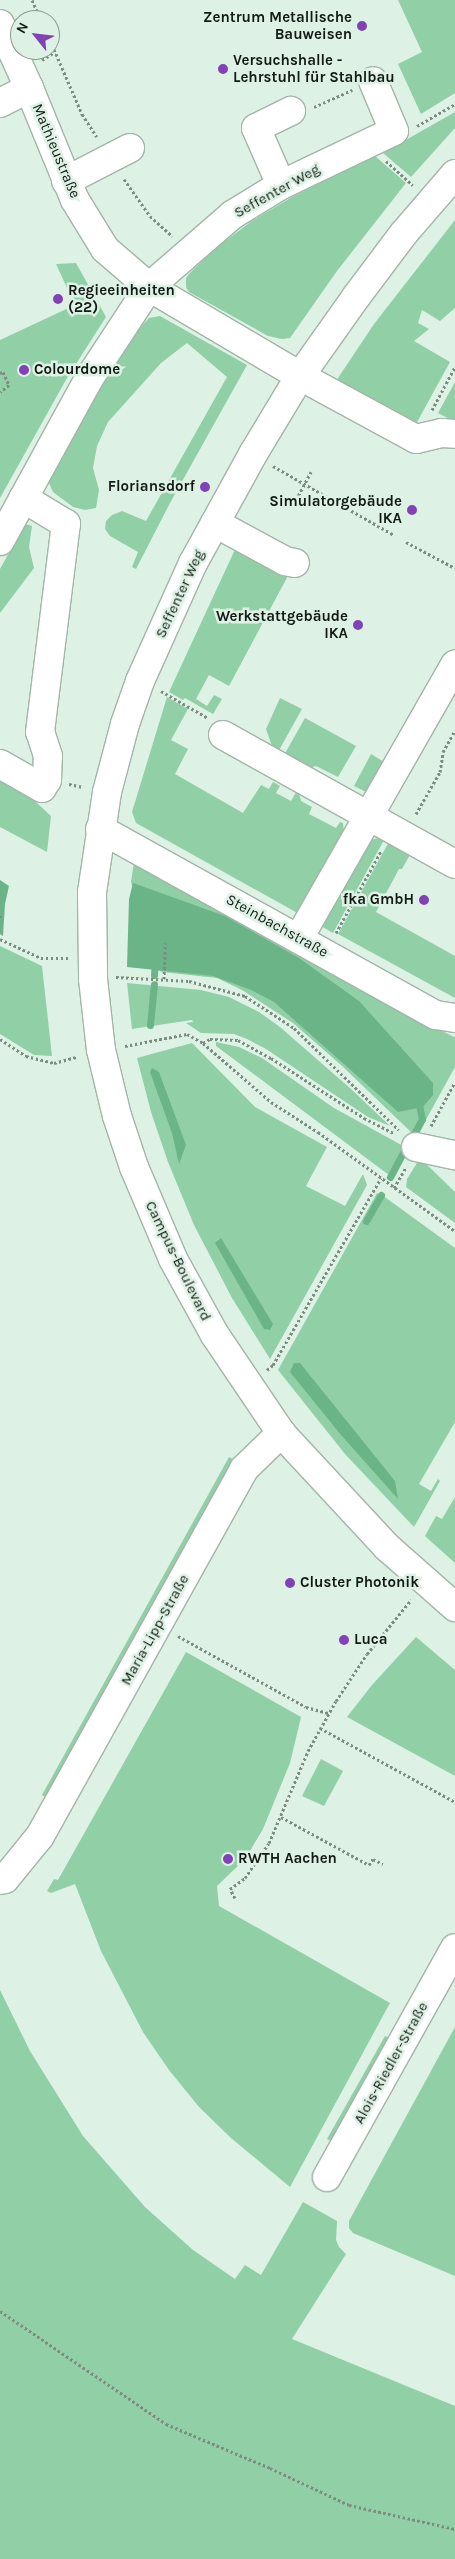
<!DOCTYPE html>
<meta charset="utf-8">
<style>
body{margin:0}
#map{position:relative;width:455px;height:2559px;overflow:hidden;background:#ddf1e4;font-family:Karla,sans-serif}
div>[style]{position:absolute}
.green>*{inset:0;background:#91cfa7}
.water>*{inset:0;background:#6bb487}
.stream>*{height:7px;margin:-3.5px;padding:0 3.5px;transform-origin:3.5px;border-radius:3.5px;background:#6bb487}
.path>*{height:3px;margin-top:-1.5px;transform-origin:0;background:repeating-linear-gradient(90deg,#7d8b81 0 2.5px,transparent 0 5px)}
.roads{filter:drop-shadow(1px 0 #a2b5a8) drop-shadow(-1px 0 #a2b5a8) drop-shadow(0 1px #a2b5a8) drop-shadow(0 -1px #a2b5a8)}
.minor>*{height:28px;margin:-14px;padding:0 14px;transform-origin:14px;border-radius:14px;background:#fff}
.dots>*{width:14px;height:14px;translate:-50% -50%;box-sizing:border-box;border:2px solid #ddf1e4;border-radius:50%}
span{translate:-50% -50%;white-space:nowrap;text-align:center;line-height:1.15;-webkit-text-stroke:5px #ddf1e4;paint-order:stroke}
.poi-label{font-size:15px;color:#131a15;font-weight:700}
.right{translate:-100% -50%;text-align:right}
.left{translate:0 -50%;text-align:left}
.street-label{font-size:15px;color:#131a15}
.north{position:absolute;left:10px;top:10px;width:50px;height:50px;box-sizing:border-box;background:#ddf1e4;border:1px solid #8c9b91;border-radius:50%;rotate:299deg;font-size:14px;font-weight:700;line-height:20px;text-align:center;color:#131a15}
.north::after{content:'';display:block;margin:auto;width:18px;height:22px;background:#8242b7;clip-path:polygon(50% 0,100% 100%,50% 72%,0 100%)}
</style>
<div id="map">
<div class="green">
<i style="clip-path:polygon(398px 0,455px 0,455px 93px,421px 114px,398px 64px,422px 52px)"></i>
<i style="clip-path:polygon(455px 112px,455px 128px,411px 177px,383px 153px)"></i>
<i style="clip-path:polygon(375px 156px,406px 183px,337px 271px,290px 338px,282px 339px,268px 336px,189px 292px,186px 287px,186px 278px,189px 274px,213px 250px,252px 221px,294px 196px)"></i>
<i style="clip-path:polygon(455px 220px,455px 308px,440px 321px,422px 310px,418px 323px,429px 329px,414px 341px,450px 362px,416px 424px,336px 381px,374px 324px)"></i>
<i style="clip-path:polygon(76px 263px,106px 317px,67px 378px,0 498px,0 340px,75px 305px,56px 264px)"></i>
<i style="clip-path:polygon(160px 316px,247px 365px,170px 503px,136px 569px,132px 567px,138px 552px,110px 536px,105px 529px,106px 521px,112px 515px,122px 511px,146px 521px,227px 377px,187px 343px,161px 363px,108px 422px,97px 446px,93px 468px,99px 490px,96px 508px,85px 510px,73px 507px,53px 492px,48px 481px,103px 383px,135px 333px,149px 318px)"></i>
<i style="clip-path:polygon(455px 382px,455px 422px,438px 413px)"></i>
<i style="clip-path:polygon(25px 524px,32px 526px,29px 547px,34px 568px,0 613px,0 569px)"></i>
<i style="clip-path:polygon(238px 543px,290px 572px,229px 686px,209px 675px,196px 699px,207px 706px,214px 695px,222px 699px,213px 714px,185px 698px,183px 700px,169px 692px)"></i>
<i style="clip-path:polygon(167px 697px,188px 709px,171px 740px,188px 749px,175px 774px,243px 813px,261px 785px,269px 789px,273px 782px,280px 786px,276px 793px,291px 801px,298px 789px,301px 801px,312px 807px,309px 814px,336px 828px,340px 822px,343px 823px,344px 834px,301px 915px,136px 823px,132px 812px)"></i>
<i style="clip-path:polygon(280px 698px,302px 709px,278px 752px,273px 749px,266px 729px)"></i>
<i style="clip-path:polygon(305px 718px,356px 746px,338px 777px,316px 766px,306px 769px,283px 757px)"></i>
<i style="clip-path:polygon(371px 754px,384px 762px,368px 793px,354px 786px)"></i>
<i style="clip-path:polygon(0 779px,25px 792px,51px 816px,47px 852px,0 827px)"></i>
<i style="clip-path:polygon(381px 837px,384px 840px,333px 933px,321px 926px,368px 841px)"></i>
<i style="clip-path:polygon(390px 840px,412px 851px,402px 869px,399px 869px,376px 912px,455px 956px,455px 998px,338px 934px)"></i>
<i style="clip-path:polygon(134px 862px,391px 1005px,454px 1037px,455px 1036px,455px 1067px,417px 1136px,415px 1135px,424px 1119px,420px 1109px,417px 1110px,420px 1119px,412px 1133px,341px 1065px,293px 1023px,242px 990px,217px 978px,162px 972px,138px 962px,136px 900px,131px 882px)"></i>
<i style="clip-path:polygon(0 946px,42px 966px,52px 1056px,34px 1055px,0 1034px)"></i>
<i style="clip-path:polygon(127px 983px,201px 990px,229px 997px,259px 1012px,280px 1027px,351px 1089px,390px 1126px,368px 1117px,266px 1049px,247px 1039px,234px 1034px,201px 1033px,186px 1023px,193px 1022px,192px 1020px,132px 1029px)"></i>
<i style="clip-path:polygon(216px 1042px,239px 1047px,262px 1058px,334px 1108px,405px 1147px,389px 1175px,216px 1046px)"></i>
<i style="clip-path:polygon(192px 1043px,255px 1107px,327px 1147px,306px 1186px,345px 1206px,363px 1174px,367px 1185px,270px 1359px,232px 1298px,194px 1225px,168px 1162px,151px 1112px,137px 1058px)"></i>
<i style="clip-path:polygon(420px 1158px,455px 1192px,455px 1223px,406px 1187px,407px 1179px)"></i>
<i style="clip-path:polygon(377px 1193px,379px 1194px,365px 1220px,363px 1220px,370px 1224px,368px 1221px,382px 1195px,455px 1248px,455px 1422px,419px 1484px,431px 1491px,438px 1479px,440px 1481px,414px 1527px,345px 1454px,278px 1370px)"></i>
<i style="clip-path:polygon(229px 1457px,237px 1461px,49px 1799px,42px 1795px)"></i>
<i style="clip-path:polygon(455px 1497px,455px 1563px,425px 1536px,436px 1516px,442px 1519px)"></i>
<i style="clip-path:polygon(416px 1637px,455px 1670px,455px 1776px,347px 1717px,372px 1685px)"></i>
<i style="clip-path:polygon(186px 1652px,301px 1717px,290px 1763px,263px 1829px,245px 1859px,217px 1886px,219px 1906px,390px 2003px,290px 2187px,231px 2138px,199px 2107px,169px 2070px,143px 2032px,101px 1951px,75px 1884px,51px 1893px,47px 1891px,54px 1879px,58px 1880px)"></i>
<i style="clip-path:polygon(321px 1759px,343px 1771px,324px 1806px,302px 1796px)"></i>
<i style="clip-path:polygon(0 1990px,30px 2051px,83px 2136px,145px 2207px,193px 2250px,235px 2279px,245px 2265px,261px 2275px,303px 2202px,337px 2221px,336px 2240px,339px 2247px,346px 2254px,292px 2339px,455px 2406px,455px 2559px,0 2559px)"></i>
<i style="clip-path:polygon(455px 2027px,455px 2276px,353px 2233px,349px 2228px,349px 2221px)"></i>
<i style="clip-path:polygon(385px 2036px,392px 2039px,335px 2143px,327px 2139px)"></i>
</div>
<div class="water">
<i style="clip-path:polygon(0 880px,9px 886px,5px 904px,3px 936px,0 934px)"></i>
<i style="clip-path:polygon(133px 883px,225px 916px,299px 958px,359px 1001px,433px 1083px,433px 1095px,423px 1107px,398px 1112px,274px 1002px,251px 990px,213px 976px,127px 967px,129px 899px)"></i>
<i style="clip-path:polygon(152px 1068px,159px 1072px,186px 1145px,179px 1164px,172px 1133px,150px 1072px)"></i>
<i style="clip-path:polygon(221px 1238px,273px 1324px,270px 1330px,264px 1329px,215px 1243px)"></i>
<i style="clip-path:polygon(294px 1363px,300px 1363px,395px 1481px,398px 1499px,341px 1435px,290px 1372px)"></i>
</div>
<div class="stream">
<i style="left:154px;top:975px;width:13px;rotate:-86deg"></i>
<i style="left:150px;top:1025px;width:41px;rotate:-84.4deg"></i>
<i style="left:414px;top:1134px;width:17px;rotate:-62deg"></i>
<i style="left:422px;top:1119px;width:19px;rotate:-102deg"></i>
<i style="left:390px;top:1177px;width:34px;rotate:-62deg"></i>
<i style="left:366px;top:1221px;width:30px;rotate:-60deg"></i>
</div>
<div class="path">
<i style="left:32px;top:0;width:22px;rotate:66deg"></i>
<i style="left:50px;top:40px;width:81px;rotate:66.6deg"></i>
<i style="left:82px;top:114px;width:27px;rotate:57deg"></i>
<i style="left:42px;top:60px;width:15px;rotate:-32deg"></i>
<i style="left:314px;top:107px;width:42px;rotate:-24.1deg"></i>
<i style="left:417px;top:126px;width:44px;rotate:-30.1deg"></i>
<i style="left:386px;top:161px;width:36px;rotate:42deg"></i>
<i style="left:124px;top:179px;width:45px;rotate:54.9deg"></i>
<i style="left:150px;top:216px;width:30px;rotate:42deg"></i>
<i style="left:0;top:373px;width:3px;rotate:-18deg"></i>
<i style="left:3px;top:372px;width:14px;rotate:65deg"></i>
<i style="left:9px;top:385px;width:11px;rotate:142deg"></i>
<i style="left:432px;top:410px;width:49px;rotate:-61.9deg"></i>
<i style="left:273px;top:466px;width:139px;rotate:29.7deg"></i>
<i style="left:296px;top:500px;width:32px;rotate:-62deg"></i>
<i style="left:406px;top:542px;width:55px;rotate:28deg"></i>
<i style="left:161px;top:691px;width:54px;rotate:29.9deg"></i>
<i style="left:69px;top:784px;width:14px;rotate:12deg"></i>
<i style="left:416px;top:814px;width:48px;rotate:-60.3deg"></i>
<i style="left:440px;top:772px;width:20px;rotate:-81deg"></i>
<i style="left:443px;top:752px;width:25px;rotate:-61deg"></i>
<i style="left:0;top:915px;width:3px;rotate:90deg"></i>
<i style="left:336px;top:933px;width:94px;rotate:-61.2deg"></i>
<i style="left:0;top:939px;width:45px;rotate:24.9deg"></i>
<i style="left:41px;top:958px;width:27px"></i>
<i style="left:116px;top:977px;width:73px;rotate:3.1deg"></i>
<i style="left:189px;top:981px;width:58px;rotate:15deg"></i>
<i style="left:245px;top:996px;width:59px;rotate:33.1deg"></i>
<i style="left:294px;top:1028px;width:146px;rotate:44.2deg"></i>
<i style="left:164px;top:979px;width:36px;rotate:-88deg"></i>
<i style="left:0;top:1039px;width:31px;rotate:33deg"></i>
<i style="left:26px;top:1056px;width:29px;rotate:14deg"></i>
<i style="left:54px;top:1063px;width:24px;rotate:-15deg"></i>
<i style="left:203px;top:1043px;width:8px;rotate:-30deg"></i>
<i style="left:210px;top:1039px;width:28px;rotate:2deg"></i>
<i style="left:238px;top:1040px;width:38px;rotate:29deg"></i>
<i style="left:271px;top:1058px;width:111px;rotate:32.8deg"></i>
<i style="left:364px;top:1118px;width:35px;rotate:27deg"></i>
<i style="left:125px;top:1046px;width:63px;rotate:-11deg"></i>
<i style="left:187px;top:1034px;width:18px;rotate:29deg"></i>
<i style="left:203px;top:1043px;width:90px;rotate:40.9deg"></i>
<i style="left:271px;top:1102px;width:56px;rotate:32.6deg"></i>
<i style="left:318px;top:1132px;width:169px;rotate:35.9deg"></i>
<i style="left:431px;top:1126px;width:50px;rotate:-61.4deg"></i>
<i style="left:394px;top:1188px;width:24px;rotate:-60deg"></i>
<i style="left:267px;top:1370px;width:8px;rotate:-40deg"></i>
<i style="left:273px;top:1365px;width:216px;rotate:-60deg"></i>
<i style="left:178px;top:1636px;width:146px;rotate:29deg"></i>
<i style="left:306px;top:1707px;width:23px;rotate:15deg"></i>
<i style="left:320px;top:1728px;width:154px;rotate:28.7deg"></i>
<i style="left:281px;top:1817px;width:100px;rotate:28.6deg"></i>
<i style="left:369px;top:1865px;width:7px;rotate:-56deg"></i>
<i style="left:373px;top:1859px;width:11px;rotate:27deg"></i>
<i style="left:235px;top:1898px;width:10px;rotate:-119deg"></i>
<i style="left:230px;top:1889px;width:19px;rotate:-36deg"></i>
<i style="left:245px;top:1878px;width:42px;rotate:-55.6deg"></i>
<i style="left:269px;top:1843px;width:100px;rotate:-67deg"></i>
<i style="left:308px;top:1751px;width:57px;rotate:-60.8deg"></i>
<i style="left:336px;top:1701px;width:56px;rotate:-56.6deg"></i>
<i style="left:367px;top:1654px;width:70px;rotate:-50.8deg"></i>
<i style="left:0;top:2311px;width:201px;rotate:34.2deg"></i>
<i style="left:166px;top:2424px;width:113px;rotate:22.9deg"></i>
<i style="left:270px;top:2468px;width:87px;rotate:25.1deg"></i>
<i style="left:349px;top:2505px;width:109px;rotate:12.8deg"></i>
</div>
<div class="roads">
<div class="minor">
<i style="left:0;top:24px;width:70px;rotate:65.6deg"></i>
<i style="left:29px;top:88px;width:121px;rotate:67.7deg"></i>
<i style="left:75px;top:200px;width:57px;rotate:58.5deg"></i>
<i style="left:105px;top:249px;width:58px;rotate:40.8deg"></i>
<i style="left:149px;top:287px;width:175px;rotate:30.5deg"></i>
<i style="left:300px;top:376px;width:132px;rotate:28.5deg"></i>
<i style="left:416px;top:439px;width:27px;rotate:-13deg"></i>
<i style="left:442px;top:433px;width:13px;rotate:4deg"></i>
<i style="left:0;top:103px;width:33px;rotate:-27deg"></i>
<i style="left:455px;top:174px;width:78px;rotate:130.8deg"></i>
<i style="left:404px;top:233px;width:80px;rotate:126.9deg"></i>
<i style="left:356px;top:297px;width:97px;rotate:125.3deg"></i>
<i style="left:300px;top:376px;width:91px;rotate:121.1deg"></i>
<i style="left:253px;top:454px;width:124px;rotate:118.8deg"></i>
<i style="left:193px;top:563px;width:129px;rotate:114.2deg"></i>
<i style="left:140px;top:681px;width:46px;rotate:109.2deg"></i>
<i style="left:125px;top:724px;width:70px;rotate:104.8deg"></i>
<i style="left:107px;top:792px;width:101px;rotate:98.5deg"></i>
<i style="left:92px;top:892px;width:87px;rotate:89.3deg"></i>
<i style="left:93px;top:979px;width:71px;rotate:83.6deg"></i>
<i style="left:101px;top:1050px;width:68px;rotate:76.4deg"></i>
<i style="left:117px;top:1116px;width:54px;rotate:71.6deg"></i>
<i style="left:134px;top:1167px;width:100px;rotate:67deg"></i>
<i style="left:173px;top:1259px;width:87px;rotate:61.1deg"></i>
<i style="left:215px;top:1335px;width:118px;rotate:56deg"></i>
<i style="left:281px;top:1433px;width:156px;rotate:47.1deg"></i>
<i style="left:387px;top:1547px;width:91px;rotate:41.4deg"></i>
<i style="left:66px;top:181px;width:72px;rotate:-27.3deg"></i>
<i style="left:281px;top:185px;width:62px;rotate:-113.7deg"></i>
<i style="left:256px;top:128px;width:39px;rotate:-26deg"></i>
<i style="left:215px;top:523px;width:80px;rotate:28.5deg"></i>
<i style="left:285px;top:561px;width:10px;rotate:11deg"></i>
<i style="left:0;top:541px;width:183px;rotate:-61.3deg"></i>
<i style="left:88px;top:380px;width:111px;rotate:-56.7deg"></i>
<i style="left:149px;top:287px;width:110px;rotate:-40.9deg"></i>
<i style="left:232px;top:215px;width:57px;rotate:-31.5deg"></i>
<i style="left:281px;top:185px;width:125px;rotate:-25.5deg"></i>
<i style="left:394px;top:131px;width:54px;rotate:-112.8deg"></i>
<i style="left:223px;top:735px;width:265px;rotate:29.1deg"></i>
<i style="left:0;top:764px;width:48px;rotate:29.7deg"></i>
<i style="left:42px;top:788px;width:9px;rotate:-58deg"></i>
<i style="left:47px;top:780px;width:24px;rotate:-88deg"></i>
<i style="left:48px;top:756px;width:25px;rotate:-108deg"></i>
<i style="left:40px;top:732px;width:210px;rotate:-82.9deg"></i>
<i style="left:66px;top:524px;width:50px;rotate:-148.8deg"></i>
<i style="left:100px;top:829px;width:384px;rotate:29deg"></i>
<i style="left:436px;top:1015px;width:19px;rotate:9deg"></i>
<i style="left:299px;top:938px;width:315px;rotate:-60.3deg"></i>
<i style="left:416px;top:1147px;width:40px;rotate:12deg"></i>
<i style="left:0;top:1880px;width:5px;rotate:-11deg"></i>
<i style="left:5px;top:1879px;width:55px;rotate:-50.9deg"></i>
<i style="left:40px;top:1836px;width:420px;rotate:-60.9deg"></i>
<i style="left:244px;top:1469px;width:52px;rotate:-44.2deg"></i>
<i style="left:327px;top:2177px;width:262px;rotate:-60.8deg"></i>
</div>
</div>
<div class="dots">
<i style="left:362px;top:26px;background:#8242b7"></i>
<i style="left:223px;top:69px;background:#8242b7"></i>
<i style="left:58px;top:299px;background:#8242b7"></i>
<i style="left:24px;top:370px;background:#8242b7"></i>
<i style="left:205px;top:487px;background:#8242b7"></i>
<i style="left:412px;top:510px;background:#8242b7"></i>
<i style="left:358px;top:625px;background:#8242b7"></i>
<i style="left:424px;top:900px;background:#8242b7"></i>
<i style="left:290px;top:1583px;background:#8242b7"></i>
<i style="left:344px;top:1640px;background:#8242b7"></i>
<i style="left:228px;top:1859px;background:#8242b7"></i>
</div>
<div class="poi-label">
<span class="right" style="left:352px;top:26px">Zentrum Metallische<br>Bauweisen</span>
<span class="left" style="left:233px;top:69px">Versuchshalle -<br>Lehrstuhl für Stahlbau</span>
<span class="left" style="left:68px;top:299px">Regieeinheiten<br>(22)</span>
<span class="left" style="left:34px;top:370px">Colourdome</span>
<span class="right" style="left:195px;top:487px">Floriansdorf</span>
<span class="right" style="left:402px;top:510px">Simulatorgebäude<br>IKA</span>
<span class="right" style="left:348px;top:625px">Werkstattgebäude<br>IKA</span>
<span class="right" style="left:414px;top:900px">fka GmbH</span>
<span class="left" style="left:300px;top:1583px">Cluster Photonik</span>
<span class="left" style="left:354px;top:1640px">Luca</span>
<span class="left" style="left:238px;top:1859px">RWTH Aachen</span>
</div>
<div class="street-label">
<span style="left:56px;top:151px;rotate:67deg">Mathieustraße</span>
<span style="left:277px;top:191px;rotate:-29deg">Seffenter Weg</span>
<span style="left:180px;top:594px;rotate:-65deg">Seffenter Weg</span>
<span style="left:277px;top:926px;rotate:29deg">Steinbachstraße</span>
<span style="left:178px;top:1261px;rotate:64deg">Campus-Boulevard</span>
<span style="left:155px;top:1630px;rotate:-61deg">Maria-Lipp-Straße</span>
<span style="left:391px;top:2063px;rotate:-61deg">Alois-Riedler-Straße</span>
</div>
<div class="north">N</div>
</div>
